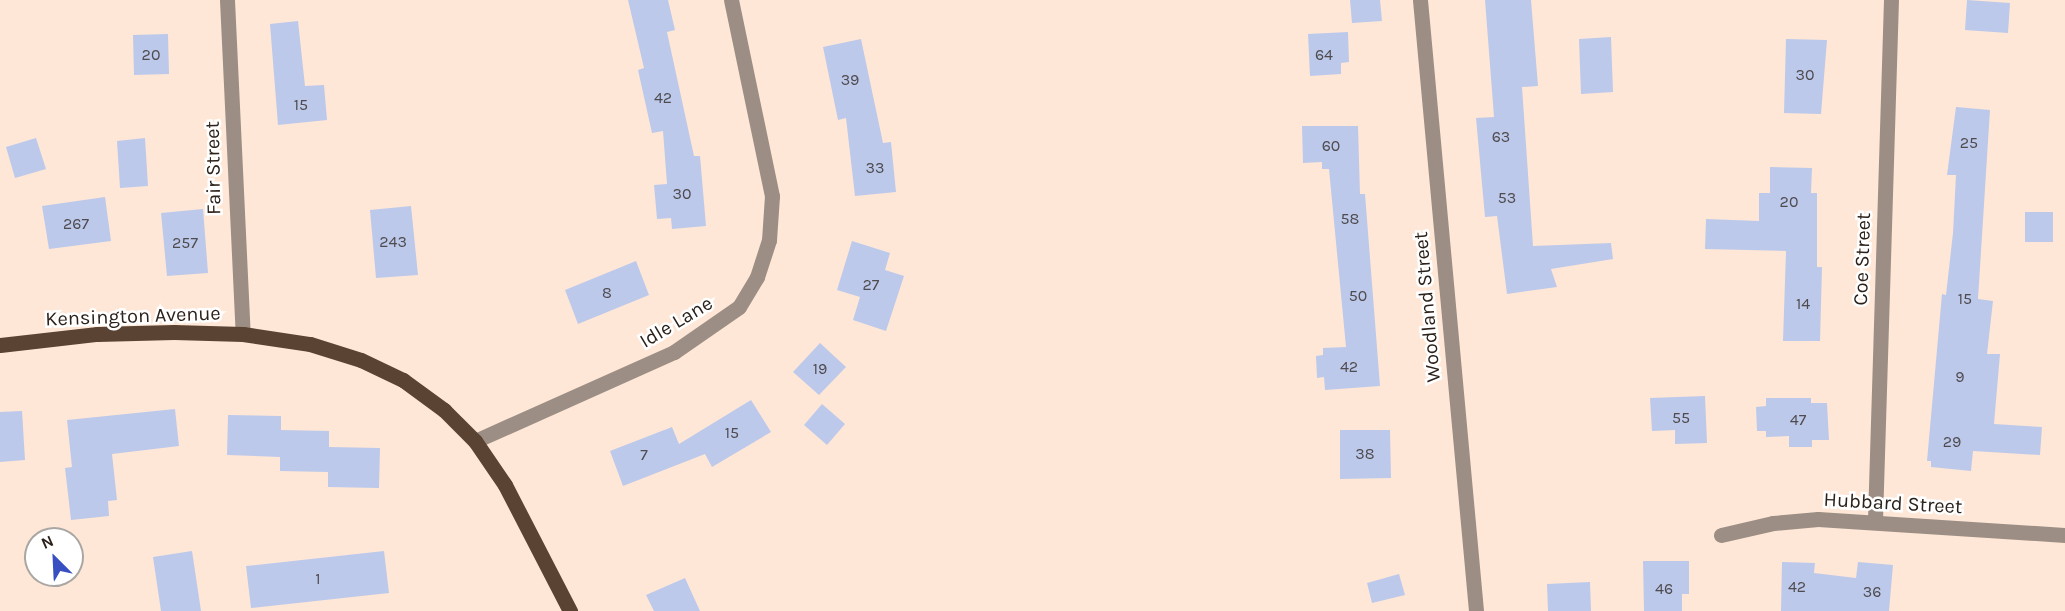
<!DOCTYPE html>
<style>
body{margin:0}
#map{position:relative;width:2065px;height:611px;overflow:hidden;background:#fee7d7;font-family:Karla,sans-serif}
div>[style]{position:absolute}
.building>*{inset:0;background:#bcc9eb}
.minor>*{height:15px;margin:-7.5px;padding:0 7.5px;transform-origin:7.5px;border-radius:7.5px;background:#9c8e84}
.major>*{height:15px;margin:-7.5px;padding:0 7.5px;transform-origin:7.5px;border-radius:7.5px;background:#5a4332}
span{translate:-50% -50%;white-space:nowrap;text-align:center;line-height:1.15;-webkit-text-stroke:5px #fff;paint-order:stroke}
.number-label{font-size:16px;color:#4f4b4e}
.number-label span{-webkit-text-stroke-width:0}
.street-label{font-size:20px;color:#2b211a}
.north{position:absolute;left:24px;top:527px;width:60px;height:60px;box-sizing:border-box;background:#fff;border:2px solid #aaa6a3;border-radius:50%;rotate:336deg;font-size:16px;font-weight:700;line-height:24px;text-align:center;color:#2b211a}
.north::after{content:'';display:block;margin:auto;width:21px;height:27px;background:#384fc1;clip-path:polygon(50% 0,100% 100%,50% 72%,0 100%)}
</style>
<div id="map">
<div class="building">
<i style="clip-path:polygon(628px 0,668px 0,675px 30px,667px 32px,694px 156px,700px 156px,706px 226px,672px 229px,671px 218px,657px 219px,654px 185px,667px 184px,663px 131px,652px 133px,638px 70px,644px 68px)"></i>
<i style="clip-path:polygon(1350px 0,1380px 0,1382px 21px,1352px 23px)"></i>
<i style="clip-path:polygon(1485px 0,1531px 0,1538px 86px,1522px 87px,1533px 246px,1611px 243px,1613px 259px,1551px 269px,1557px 287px,1507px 294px,1497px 216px,1485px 217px,1476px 118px,1494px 117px)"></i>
<i style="clip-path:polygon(1967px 0,2010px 3px,2008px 33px,1965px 30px)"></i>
<i style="clip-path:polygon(298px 21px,305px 86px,324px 85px,327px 120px,278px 125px,270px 24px)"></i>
<i style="clip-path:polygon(1348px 32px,1349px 62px,1341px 63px,1341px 74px,1310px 76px,1308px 34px)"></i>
<i style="clip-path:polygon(168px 34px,169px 74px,134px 75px,133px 35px)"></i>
<i style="clip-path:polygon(1611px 37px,1613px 92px,1581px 94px,1579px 39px)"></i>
<i style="clip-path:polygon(861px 39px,883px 143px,891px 142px,896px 192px,855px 196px,846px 118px,838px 120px,823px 47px)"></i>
<i style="clip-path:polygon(1786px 39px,1827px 40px,1821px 114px,1784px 113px)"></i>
<i style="clip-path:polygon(1956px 107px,1990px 110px,1978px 299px,1993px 301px,1987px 354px,2000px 354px,1994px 424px,2042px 427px,2040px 455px,1973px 451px,1971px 471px,1931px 467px,1931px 461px,1927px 461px,1942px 294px,1946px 295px,1953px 233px,1956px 175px,1947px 175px)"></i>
<i style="clip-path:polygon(1302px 126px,1358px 126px,1360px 194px,1365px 194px,1380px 386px,1325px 390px,1324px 377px,1317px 378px,1316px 356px,1323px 355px,1323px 348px,1346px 347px,1329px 169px,1322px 169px,1322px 162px,1303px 163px)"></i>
<i style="clip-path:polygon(36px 138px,46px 169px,15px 178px,6px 147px)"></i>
<i style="clip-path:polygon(145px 138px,148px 186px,120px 188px,117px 141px)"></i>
<i style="clip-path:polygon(1770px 167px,1812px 168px,1811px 193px,1817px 193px,1817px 267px,1822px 267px,1820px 341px,1783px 341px,1786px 251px,1705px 249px,1706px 219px,1759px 221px,1759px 193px,1770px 193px)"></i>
<i style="clip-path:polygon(105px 197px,111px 241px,49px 249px,42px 206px)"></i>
<i style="clip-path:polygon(411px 206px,418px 275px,376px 278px,370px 210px)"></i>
<i style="clip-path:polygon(203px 209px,208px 273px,167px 276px,161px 213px)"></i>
<i style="clip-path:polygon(2025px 212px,2053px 212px,2053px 242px,2025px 242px)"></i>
<i style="clip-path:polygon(852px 241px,890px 253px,885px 270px,904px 276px,886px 331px,853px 320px,860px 297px,837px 290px)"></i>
<i style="clip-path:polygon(636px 261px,649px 295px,578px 324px,565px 290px)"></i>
<i style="clip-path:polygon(820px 343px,846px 367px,819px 395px,793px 372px)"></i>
<i style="clip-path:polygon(1705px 396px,1707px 443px,1675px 444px,1675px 430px,1652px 431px,1650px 398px)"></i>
<i style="clip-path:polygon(1766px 398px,1811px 398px,1811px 403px,1827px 403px,1829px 440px,1812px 440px,1812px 447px,1789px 447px,1789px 436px,1766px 437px,1766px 431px,1757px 431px,1756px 407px,1766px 406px)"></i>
<i style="clip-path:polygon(751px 400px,771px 432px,712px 467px,705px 454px,623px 486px,610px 451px,672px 427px,679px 444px)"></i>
<i style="clip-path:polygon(822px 404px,845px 424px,827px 445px,804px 425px)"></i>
<i style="clip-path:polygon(175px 409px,179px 446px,112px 454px,117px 500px,108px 501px,109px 516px,71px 520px,65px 468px,72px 467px,67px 420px)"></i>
<i style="clip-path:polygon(22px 411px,25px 460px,0 462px,0 412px)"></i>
<i style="clip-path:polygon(228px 415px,281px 416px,281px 430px,329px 431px,329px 447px,380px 448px,379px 488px,328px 487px,328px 472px,280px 471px,280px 457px,227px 455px)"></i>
<i style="clip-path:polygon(1340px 430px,1390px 430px,1391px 478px,1340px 479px)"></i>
<i style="clip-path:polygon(192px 551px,201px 611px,161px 611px,153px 557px)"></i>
<i style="clip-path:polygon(384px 551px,389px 593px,251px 608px,246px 566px)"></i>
<i style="clip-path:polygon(1643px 561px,1689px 561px,1689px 594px,1682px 594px,1682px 611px,1644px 611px)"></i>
<i style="clip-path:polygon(1782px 562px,1815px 563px,1814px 573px,1856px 578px,1858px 562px,1893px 565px,1889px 611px,1781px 611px)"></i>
<i style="clip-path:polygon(1399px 574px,1405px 595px,1372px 603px,1367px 583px)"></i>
<i style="clip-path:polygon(685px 578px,700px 611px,654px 611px,646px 595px)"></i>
<i style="clip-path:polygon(1590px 582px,1591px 611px,1548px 611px,1547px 584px)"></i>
</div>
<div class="minor">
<i style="left:227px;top:0;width:334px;rotate:87.3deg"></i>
<i style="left:1420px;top:0;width:614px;rotate:84.76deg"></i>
<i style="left:475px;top:441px;width:218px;rotate:-24.1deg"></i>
<i style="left:674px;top:352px;width:79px;rotate:-34.7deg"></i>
<i style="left:739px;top:307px;width:35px;rotate:-59deg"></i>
<i style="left:757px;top:277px;width:39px;rotate:-72deg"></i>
<i style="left:769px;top:240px;width:44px;rotate:-86.1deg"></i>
<i style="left:772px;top:196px;width:200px;rotate:-101.8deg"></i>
<i style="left:1875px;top:520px;width:520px;rotate:-88.24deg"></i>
<i style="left:1721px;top:535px;width:53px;rotate:-13deg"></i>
<i style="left:1773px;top:523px;width:45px;rotate:-5.1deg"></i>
<i style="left:1818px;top:519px;width:248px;rotate:3.7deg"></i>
</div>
<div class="major">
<i style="left:0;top:345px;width:98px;rotate:-6.5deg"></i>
<i style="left:97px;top:334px;width:77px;rotate:-1.5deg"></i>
<i style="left:174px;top:332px;width:69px;rotate:1.7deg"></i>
<i style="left:243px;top:334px;width:68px;rotate:8.5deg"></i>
<i style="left:310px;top:344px;width:53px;rotate:17.4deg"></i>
<i style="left:361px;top:360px;width:47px;rotate:25.5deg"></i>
<i style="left:403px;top:380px;width:51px;rotate:36.2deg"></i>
<i style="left:444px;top:410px;width:44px;rotate:45deg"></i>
<i style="left:475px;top:441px;width:53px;rotate:55.7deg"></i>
<i style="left:505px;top:485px;width:142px;rotate:62.7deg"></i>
</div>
<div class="number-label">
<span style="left:151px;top:55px">20</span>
<span style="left:1324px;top:55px">64</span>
<span style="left:1805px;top:75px">30</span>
<span style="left:850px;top:80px">39</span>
<span style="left:663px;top:98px">42</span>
<span style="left:301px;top:105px">15</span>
<span style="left:1501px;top:137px">63</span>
<span style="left:1969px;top:143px">25</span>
<span style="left:1331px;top:146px">60</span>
<span style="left:875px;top:168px">33</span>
<span style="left:682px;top:194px">30</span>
<span style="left:1507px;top:198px">53</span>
<span style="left:1789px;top:202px">20</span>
<span style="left:1350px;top:219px">58</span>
<span style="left:76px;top:224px">267</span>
<span style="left:393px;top:242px">243</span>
<span style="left:185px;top:243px">257</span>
<span style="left:871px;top:285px">27</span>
<span style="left:607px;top:293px">8</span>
<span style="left:1358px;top:296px">50</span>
<span style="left:1965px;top:299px">15</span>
<span style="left:1803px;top:304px">14</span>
<span style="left:1349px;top:367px">42</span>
<span style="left:820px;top:369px">19</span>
<span style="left:1960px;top:377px">9</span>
<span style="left:1681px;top:418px">55</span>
<span style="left:1798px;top:420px">47</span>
<span style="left:732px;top:433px">15</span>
<span style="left:1952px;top:442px">29</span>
<span style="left:1365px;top:454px">38</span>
<span style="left:644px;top:455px">7</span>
<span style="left:318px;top:579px">1</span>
<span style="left:1797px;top:587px">42</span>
<span style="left:1664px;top:589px">46</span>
<span style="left:1872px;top:592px">36</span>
</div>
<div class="street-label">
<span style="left:213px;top:168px;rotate:-91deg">Fair Street</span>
<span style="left:1862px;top:259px;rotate:-88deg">Coe Street</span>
<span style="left:1427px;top:307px;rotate:-95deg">Woodland Street</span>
<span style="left:133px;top:316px;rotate:-2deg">Kensington Avenue</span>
<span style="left:676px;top:322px;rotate:-31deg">Idle Lane</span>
<span style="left:1893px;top:503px;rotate:3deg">Hubbard Street</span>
</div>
<div class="north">N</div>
</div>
